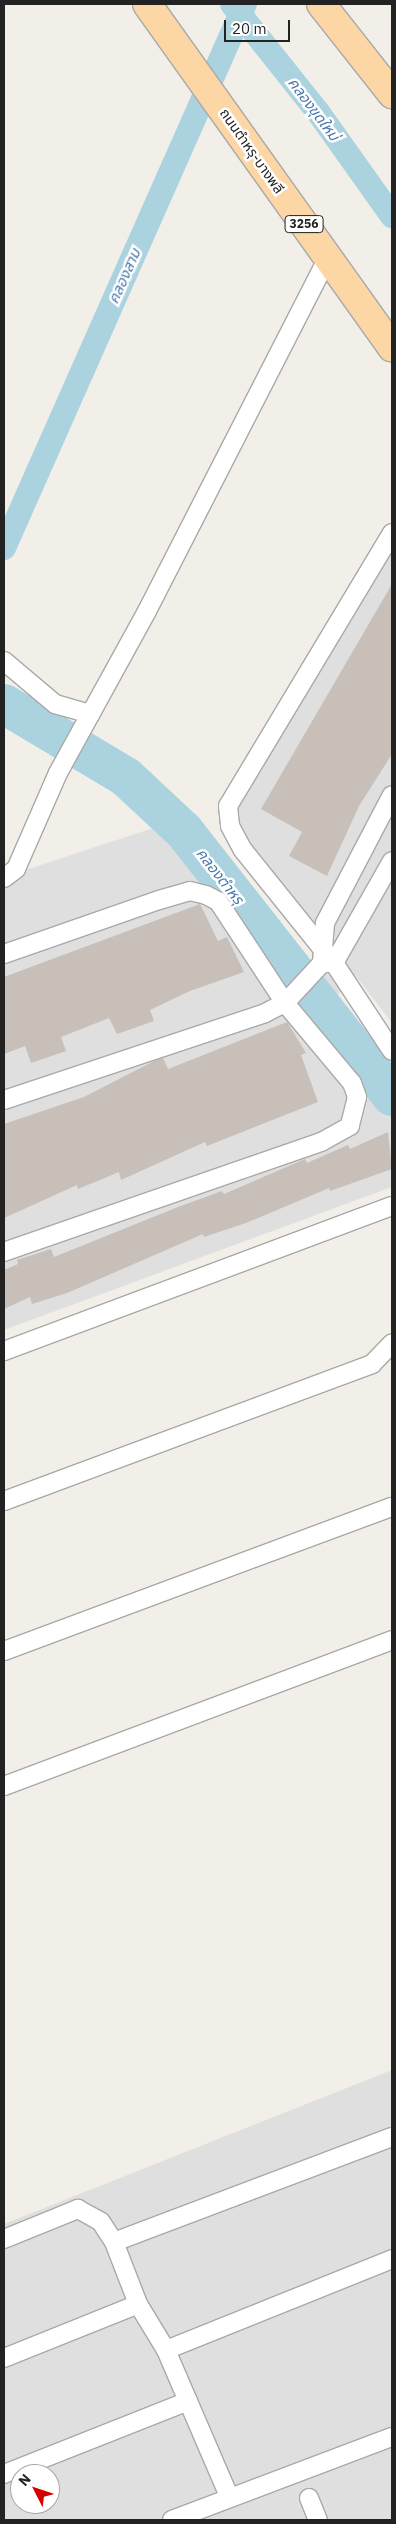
<!DOCTYPE html>
<meta charset="utf-8">
<style>
body{margin:0}
#map{position:relative;width:396px;height:2524px;overflow:hidden;background:#f2efe9;font-family:"IBM Plex Sans","Noto Sans Thai",sans-serif}
div>[style]{position:absolute}
.residential>*{inset:0;background:#e0dfdf}
.canal>*{height:24px;margin:-12px;padding:0 12px;transform-origin:12px;border-radius:12px;background:#aad3df}
.river>*{height:40px;margin:-20px;padding:0 20px;transform-origin:20px;border-radius:20px;background:#aad3df}
.building>*{inset:0;background:#c7bfb8}
.roads{filter:drop-shadow(1px 0 #a9a9a9) drop-shadow(-1px 0 #a9a9a9) drop-shadow(0 1px #a9a9a9) drop-shadow(0 -1px #a9a9a9)}
.street>*{height:18px;margin:-9px;padding:0 9px;transform-origin:9px;border-radius:9px;background:#fff}
.primary>*{height:28px;margin:-14px;padding:0 14px;transform-origin:14px;border-radius:14px;background:#fcd6a4}
span{translate:-50% -50%;white-space:nowrap;text-align:center;line-height:1.15;-webkit-text-stroke:5px #fff;paint-order:stroke}
.shield-label span{padding:1px 4px;background:#fff;border:1px solid;border-radius:4px;-webkit-text-stroke-width:0}
.shield-label{font-size:12px;color:#222;font-weight:700}
.street-label{font-size:14px;color:#222}
.water-label{font-size:15px;color:#4a7aab;font-style:italic}
.frame{position:absolute;inset:0;border:5px solid #222;pointer-events:none}
.north{position:absolute;left:10px;top:2464px;width:50px;height:50px;box-sizing:border-box;background:#fff;border:1px solid #a7a7a7;border-radius:50%;rotate:311deg;font-size:14px;font-weight:700;line-height:20px;text-align:center;color:#222}
.north::after{content:'';display:block;margin:auto;width:18px;height:22px;background:#d40000;clip-path:polygon(50% 0,100% 100%,50% 72%,0 100%)}
.scale{position:absolute;left:224px;top:20px;width:66px;height:22px;box-sizing:border-box;border:2px solid #222;border-top:0;padding-left:6px;font-size:15px;line-height:18px;white-space:nowrap;color:#222;-webkit-text-stroke:4px #fff;paint-order:stroke}
</style>
<div id="map">
<div class="residential">
<i style="clip-path:polygon(392px 548px,392px 1023px,355px 975px,331px 1003px,392px 1085px,392px 1187px,4px 1330px,4px 877px,190px 816px,311px 975px,331px 947px,226px 812px)"></i>
<i style="clip-path:polygon(evenodd,392px 2070px,392px 2520px,4px 2520px,4px 2224px,392px 2070px,20px 2474px,50px 2474px,50px 2504px,20px 2504px,20px 2474px)"></i>
</div>
<div class="canal">
<i style="left:232px;top:4px;width:138px;rotate:51.5deg"></i>
<i style="left:318px;top:112px;width:128px;rotate:54.6deg"></i>
<i style="left:4px;top:548px;width:595px;rotate:-66.11deg"></i>
</div>
<div class="river">
<i style="left:4px;top:704px;width:142px;rotate:30.9deg"></i>
<i style="left:126px;top:777px;width:79px;rotate:43deg"></i>
<i style="left:184px;top:831px;width:337px;rotate:51.9deg"></i>
</div>
<div class="building">
<i style="clip-path:polygon(392px 584px,392px 754px,359px 806px,327px 876px,289px 856px,302px 832px,261px 809px)"></i>
<i style="clip-path:polygon(200px 904px,218px 941px,227px 937px,244px 972px,190px 991px,150px 1010px,154px 1021px,117px 1034px,109px 1018px,61px 1037px,66px 1051px,31px 1063px,25px 1046px,4px 1054px,4px 977px)"></i>
<i style="clip-path:polygon(287px 1022px,306px 1053px,301px 1055px,318px 1102px,207px 1146px,205px 1142px,121px 1180px,119px 1172px,78px 1189px,77px 1185px,4px 1218px,4px 1124px,84px 1097px,156px 1060px,163px 1058px,168px 1069px)"></i>
<i style="clip-path:polygon(388px 1132px,392px 1169px,330px 1191px,329px 1188px,246px 1223px,204px 1237px,203px 1234px,67px 1293px,32px 1304px,30px 1297px,4px 1309px,4px 1270px,18px 1264px,17px 1260px,51px 1249px,54px 1257px,178px 1207px,222px 1191px,224px 1194px,305px 1159px,307px 1163px,348px 1145px,350px 1149px)"></i>
</div>
<div class="roads">
<div class="street">
<i style="left:392px;top:533px;width:318px;rotate:121deg"></i>
<i style="left:228px;top:806px;width:20px;rotate:84deg"></i>
<i style="left:230px;top:826px;width:27px;rotate:62deg"></i>
<i style="left:243px;top:850px;width:145px;rotate:51.2deg"></i>
<i style="left:334px;top:963px;width:105px;rotate:56.6deg"></i>
<i style="left:4px;top:661px;width:67px;rotate:40.1deg"></i>
<i style="left:55px;top:704px;width:37px;rotate:16deg"></i>
<i style="left:4px;top:878px;width:15px;rotate:-37deg"></i>
<i style="left:16px;top:869px;width:105px;rotate:-66.4deg"></i>
<i style="left:58px;top:773px;width:183px;rotate:-61.2deg"></i>
<i style="left:146px;top:613px;width:399px;rotate:-62.9deg"></i>
<i style="left:4px;top:954px;width:164px;rotate:-19.2deg"></i>
<i style="left:159px;top:900px;width:32px;rotate:-16deg"></i>
<i style="left:190px;top:891px;width:16px;rotate:14deg"></i>
<i style="left:206px;top:895px;width:13px;rotate:27deg"></i>
<i style="left:218px;top:901px;width:122px;rotate:56.7deg"></i>
<i style="left:285px;top:1003px;width:104px;rotate:50.1deg"></i>
<i style="left:352px;top:1083px;width:15px;rotate:70deg"></i>
<i style="left:357px;top:1097px;width:30px;rotate:104deg"></i>
<i style="left:350px;top:1126px;width:33px;rotate:151deg"></i>
<i style="left:321px;top:1142px;width:336px;rotate:160.9deg"></i>
<i style="left:325px;top:963px;width:9px"></i>
<i style="left:334px;top:963px;width:117px;rotate:-60.4deg"></i>
<i style="left:4px;top:1100px;width:275px;rotate:-18.4deg"></i>
<i style="left:265px;top:1013px;width:22px;rotate:-27deg"></i>
<i style="left:285px;top:1003px;width:54px;rotate:-47.2deg"></i>
<i style="left:322px;top:963px;width:40px;rotate:-85.7deg"></i>
<i style="left:325px;top:923px;width:144px;rotate:-62.4deg"></i>
<i style="left:4px;top:1351px;width:414px;rotate:-20.5deg"></i>
<i style="left:4px;top:1501px;width:393px;rotate:-20.4deg"></i>
<i style="left:372px;top:1364px;width:29px;rotate:-46deg"></i>
<i style="left:4px;top:1651px;width:414px;rotate:-20.4deg"></i>
<i style="left:4px;top:1786px;width:415px;rotate:-20.6deg"></i>
<i style="left:4px;top:2239px;width:80px;rotate:-22.1deg"></i>
<i style="left:78px;top:2209px;width:26px;rotate:29deg"></i>
<i style="left:101px;top:2222px;width:24px;rotate:57deg"></i>
<i style="left:114px;top:2242px;width:66px;rotate:68.8deg"></i>
<i style="left:138px;top:2304px;width:54px;rotate:58.7deg"></i>
<i style="left:166px;top:2350px;width:159px;rotate:66.7deg"></i>
<i style="left:114px;top:2242px;width:297px;rotate:-20.7deg"></i>
<i style="left:166px;top:2350px;width:244px;rotate:-21.9deg"></i>
<i style="left:4px;top:2358px;width:144px;rotate:-21.9deg"></i>
<i style="left:4px;top:2474px;width:198px;rotate:-21.6deg"></i>
<i style="left:309px;top:2498px;width:24px;rotate:68deg"></i>
<i style="left:172px;top:2520px;width:235px;rotate:-20.7deg"></i>
</div>
<div class="primary">
<i style="left:147px;top:4px;width:422px;rotate:54.5deg"></i>
<i style="left:321px;top:4px;width:115px;rotate:51.7deg"></i>
</div>
</div>
<div class="shield-label">
<span style="left:304px;top:224px">3256</span>
</div>
<div class="street-label">
<span style="left:252px;top:151px;rotate:55deg">ถนนตำหรุ-บางพลี</span>
</div>
<div class="water-label">
<span style="left:314px;top:109px;rotate:53deg">คลองขุดใหม่</span>
<span style="left:124px;top:276px;rotate:-66deg">คลองสาม</span>
<span style="left:220px;top:876px;rotate:52deg">คลองตำหรุ</span>
</div>
<div class="frame"></div>
<div class="north">N</div>
<div class="scale">20 m</div>
</div>
